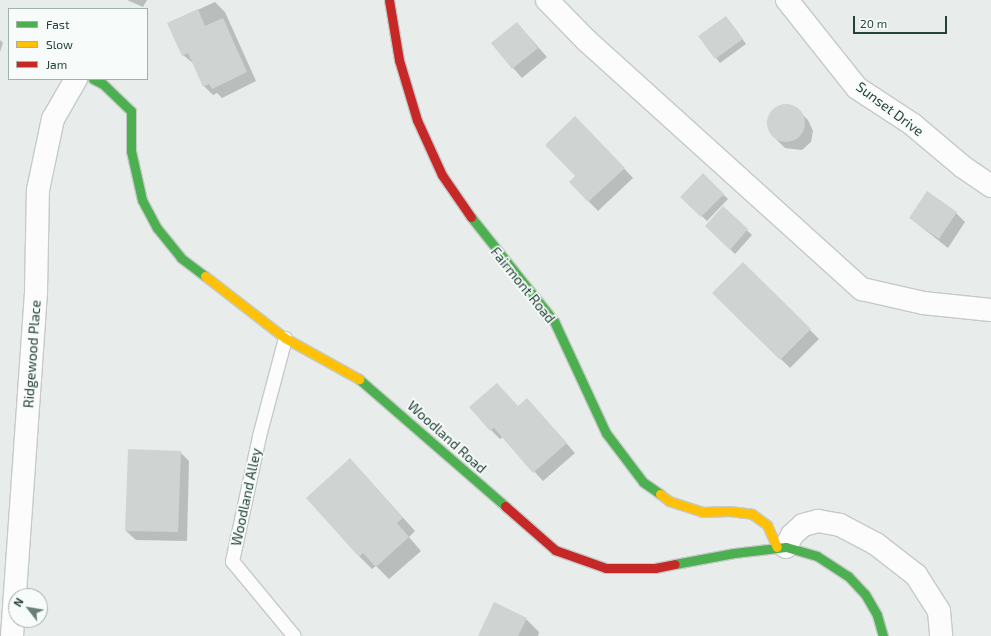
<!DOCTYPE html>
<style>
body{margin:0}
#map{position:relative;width:991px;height:636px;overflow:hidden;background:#e8edeb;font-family:"Exo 2",sans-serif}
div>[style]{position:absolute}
.shadow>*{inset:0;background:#0003}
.building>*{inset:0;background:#cfd4d2}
.round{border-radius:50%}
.roads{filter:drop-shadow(1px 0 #c5cac8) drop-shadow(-1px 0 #c5cac8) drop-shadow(0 1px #c5cac8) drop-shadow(0 -1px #c5cac8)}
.lane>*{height:13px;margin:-6.5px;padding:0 6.5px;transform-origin:6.5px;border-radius:6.5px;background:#fcfcfc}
.street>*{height:22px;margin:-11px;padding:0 11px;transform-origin:11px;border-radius:11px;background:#fcfcfc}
.fast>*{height:9px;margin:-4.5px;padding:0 4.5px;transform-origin:4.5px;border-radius:4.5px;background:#4caf50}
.slow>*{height:9px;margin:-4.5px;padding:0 4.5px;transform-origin:4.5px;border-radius:4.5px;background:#ffc107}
.jam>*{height:9px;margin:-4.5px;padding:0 4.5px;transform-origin:4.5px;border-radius:4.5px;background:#c62828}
span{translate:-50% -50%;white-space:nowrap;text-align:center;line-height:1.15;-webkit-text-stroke:3.5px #f7fbf9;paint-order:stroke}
.street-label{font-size:14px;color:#24423a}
.legend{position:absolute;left:8px;top:8px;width:140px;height:72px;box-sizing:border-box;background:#f7fbf9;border:1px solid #a3b1ad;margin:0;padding:5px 7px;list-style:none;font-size:12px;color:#24423a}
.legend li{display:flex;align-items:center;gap:8px;height:20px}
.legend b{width:20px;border:1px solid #a3b1ad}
.north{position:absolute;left:8px;top:588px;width:40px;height:40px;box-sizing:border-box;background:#f7fbf9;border:1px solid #a3b1ad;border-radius:50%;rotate:301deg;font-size:11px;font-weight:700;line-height:16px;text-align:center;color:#24423a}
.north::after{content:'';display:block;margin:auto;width:14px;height:18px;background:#697e78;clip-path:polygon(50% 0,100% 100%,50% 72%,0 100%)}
.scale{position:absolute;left:853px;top:16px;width:94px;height:18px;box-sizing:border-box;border:2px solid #24423a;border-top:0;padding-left:5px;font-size:12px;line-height:14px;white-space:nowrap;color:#24423a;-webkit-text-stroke:3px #f7fbf9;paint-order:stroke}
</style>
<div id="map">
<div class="shadow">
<i style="clip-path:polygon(127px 0,147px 0,143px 7px)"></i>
<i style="clip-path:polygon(215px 2px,225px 12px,256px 81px,222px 98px,217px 93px,213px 95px,204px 86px,194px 64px,183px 55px,169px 23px)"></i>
<i style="clip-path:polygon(730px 22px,746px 44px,720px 63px,700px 37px)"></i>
<i style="clip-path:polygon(517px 23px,547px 57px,522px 78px,492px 44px)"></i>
<i style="clip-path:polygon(0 40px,3px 43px,0 52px)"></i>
<i style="clip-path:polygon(788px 105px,799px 111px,808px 120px,813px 131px,811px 142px,802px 150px,785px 148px,771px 134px,767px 123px,771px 112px)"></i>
<i style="clip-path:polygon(585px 127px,633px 178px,598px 211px,570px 182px,576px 176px)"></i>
<i style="clip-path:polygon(703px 175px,728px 199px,707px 221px,682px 197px)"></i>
<i style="clip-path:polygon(723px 208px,752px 235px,735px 254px,706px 226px)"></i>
<i style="clip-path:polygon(956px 213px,965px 222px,948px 248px,910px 218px)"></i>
<i style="clip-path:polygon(743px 263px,819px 339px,790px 368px,714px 293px)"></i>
<i style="clip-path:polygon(497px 384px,518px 407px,527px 399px,575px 453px,543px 481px,503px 437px,500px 439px,491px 430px)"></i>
<i style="clip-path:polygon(180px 452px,189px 461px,187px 541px,136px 540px,126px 531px)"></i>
<i style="clip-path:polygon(363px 473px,415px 531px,409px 537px,421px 551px,389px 579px,376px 566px,372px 569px,359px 556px)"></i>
<i style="clip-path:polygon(526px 619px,539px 632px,538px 636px,479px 636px)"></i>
</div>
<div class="building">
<i style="clip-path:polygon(198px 9px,205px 26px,223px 18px,247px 72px,212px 89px,209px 84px,203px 87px,188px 53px,182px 56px,167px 23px)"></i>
<i style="clip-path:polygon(726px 16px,743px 39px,715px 59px,698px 36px)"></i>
<i style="clip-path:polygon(517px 22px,538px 48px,512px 69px,491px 43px)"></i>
<i class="round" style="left:767px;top:104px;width:38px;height:38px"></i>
<i style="clip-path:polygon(575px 116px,625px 168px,588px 202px,569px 182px,575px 176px,545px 145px)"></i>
<i style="clip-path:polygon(703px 173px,724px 194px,701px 217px,680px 197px)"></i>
<i style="clip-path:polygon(927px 191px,957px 212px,939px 239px,909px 218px)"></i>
<i style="clip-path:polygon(723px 206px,748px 229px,730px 250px,705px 226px)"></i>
<i style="clip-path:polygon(743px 262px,811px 329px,780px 360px,712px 293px)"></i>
<i style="clip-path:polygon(497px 383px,518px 406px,527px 398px,567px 443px,533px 473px,494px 428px,490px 431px,469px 407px)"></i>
<i style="clip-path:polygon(128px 449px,181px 451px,178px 532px,125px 531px)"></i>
<i style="clip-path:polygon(350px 458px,403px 518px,397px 523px,409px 537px,376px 567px,363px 553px,359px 557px,306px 498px)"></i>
<i style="clip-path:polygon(494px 602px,527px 618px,518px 636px,478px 636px)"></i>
</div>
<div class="roads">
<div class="lane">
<i style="left:285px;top:338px;width:101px;rotate:104.9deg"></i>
<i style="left:259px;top:436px;width:128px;rotate:102.2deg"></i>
<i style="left:232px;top:561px;width:97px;rotate:50.4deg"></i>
</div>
<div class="street">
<i style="left:547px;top:0;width:56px;rotate:45.7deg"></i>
<i style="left:586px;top:40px;width:372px;rotate:42.1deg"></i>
<i style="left:862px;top:289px;width:63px;rotate:12.9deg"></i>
<i style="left:923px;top:303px;width:68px;rotate:5.9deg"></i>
<i style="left:787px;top:0;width:112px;rotate:51.5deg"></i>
<i style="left:857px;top:88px;width:66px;rotate:33.2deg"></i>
<i style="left:912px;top:124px;width:67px;rotate:40.1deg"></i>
<i style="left:963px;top:167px;width:34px;rotate:34deg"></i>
<i style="left:786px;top:547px;width:13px;rotate:-63deg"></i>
<i style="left:792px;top:535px;width:15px;rotate:-42deg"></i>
<i style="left:803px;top:525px;width:16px;rotate:-15deg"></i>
<i style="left:818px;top:521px;width:22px;rotate:10deg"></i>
<i style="left:840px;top:525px;width:41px;rotate:27.8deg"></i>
<i style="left:876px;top:544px;width:51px;rotate:37.8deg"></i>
<i style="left:916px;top:575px;width:43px;rotate:57.4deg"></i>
<i style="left:939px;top:611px;width:25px;rotate:85deg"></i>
<i style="left:12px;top:636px;width:346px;rotate:-86deg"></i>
<i style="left:36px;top:291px;width:101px;rotate:-88.9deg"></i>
<i style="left:38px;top:190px;width:73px;rotate:-78.1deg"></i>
<i style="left:53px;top:119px;width:46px;rotate:-60.1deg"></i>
</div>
<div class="fast">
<i style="left:93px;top:79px;width:11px;rotate:27deg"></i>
<i style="left:103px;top:84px;width:39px;rotate:44deg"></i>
<i style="left:131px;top:111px;width:40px;rotate:90deg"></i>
<i style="left:131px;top:151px;width:50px;rotate:77.3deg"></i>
<i style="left:142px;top:200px;width:32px;rotate:62deg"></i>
<i style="left:157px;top:228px;width:38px;rotate:51deg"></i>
<i style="left:181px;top:258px;width:30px;rotate:37deg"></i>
<i style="left:471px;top:217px;width:133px;rotate:51.4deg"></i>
<i style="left:554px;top:321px;width:123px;rotate:65.1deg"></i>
<i style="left:606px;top:433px;width:61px;rotate:52.9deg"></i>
<i style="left:643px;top:482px;width:21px;rotate:35deg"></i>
<i style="left:359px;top:379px;width:194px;rotate:41deg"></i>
<i style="left:675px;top:564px;width:60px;rotate:-10.6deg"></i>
<i style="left:734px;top:553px;width:52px;rotate:-6.6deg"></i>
<i style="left:786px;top:547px;width:32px;rotate:16deg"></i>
<i style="left:817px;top:556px;width:37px;rotate:33deg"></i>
<i style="left:848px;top:576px;width:25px;rotate:47deg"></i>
<i style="left:865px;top:594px;width:24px;rotate:60deg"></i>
<i style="left:877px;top:615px;width:22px;rotate:74deg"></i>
</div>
<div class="slow">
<i style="left:205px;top:276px;width:101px;rotate:37.8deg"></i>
<i style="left:285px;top:338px;width:85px;rotate:29deg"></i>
<i style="left:660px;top:494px;width:11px;rotate:38deg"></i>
<i style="left:669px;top:501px;width:35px;rotate:18deg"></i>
<i style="left:702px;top:512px;width:27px;rotate:-2deg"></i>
<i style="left:729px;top:511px;width:23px;rotate:7deg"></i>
<i style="left:752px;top:514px;width:19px;rotate:36deg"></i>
<i style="left:767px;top:525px;width:24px;rotate:66deg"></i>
</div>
<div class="jam">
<i style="left:389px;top:0;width:61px;rotate:80.5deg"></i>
<i style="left:399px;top:60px;width:63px;rotate:73.3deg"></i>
<i style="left:417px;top:120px;width:60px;rotate:65.6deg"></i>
<i style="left:442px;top:175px;width:51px;rotate:55.4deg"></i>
<i style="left:505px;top:506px;width:67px;rotate:41.3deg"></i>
<i style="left:555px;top:550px;width:54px;rotate:19.4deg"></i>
<i style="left:606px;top:568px;width:49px"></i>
<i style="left:655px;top:568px;width:20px;rotate:-11deg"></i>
</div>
</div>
<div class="street-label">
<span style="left:890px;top:109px;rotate:37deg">Sunset Drive</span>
<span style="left:523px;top:285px;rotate:51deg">Fairmont Road</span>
<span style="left:32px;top:354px;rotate:-86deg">Ridgewood Place</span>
<span style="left:447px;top:437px;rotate:42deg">Woodland Road</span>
<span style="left:246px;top:497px;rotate:-78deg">Woodland Alley</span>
</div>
<ul class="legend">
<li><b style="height:5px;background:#4caf50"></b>Fast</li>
<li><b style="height:5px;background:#ffc107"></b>Slow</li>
<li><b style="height:5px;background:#c62828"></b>Jam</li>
</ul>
<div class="north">N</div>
<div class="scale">20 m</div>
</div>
